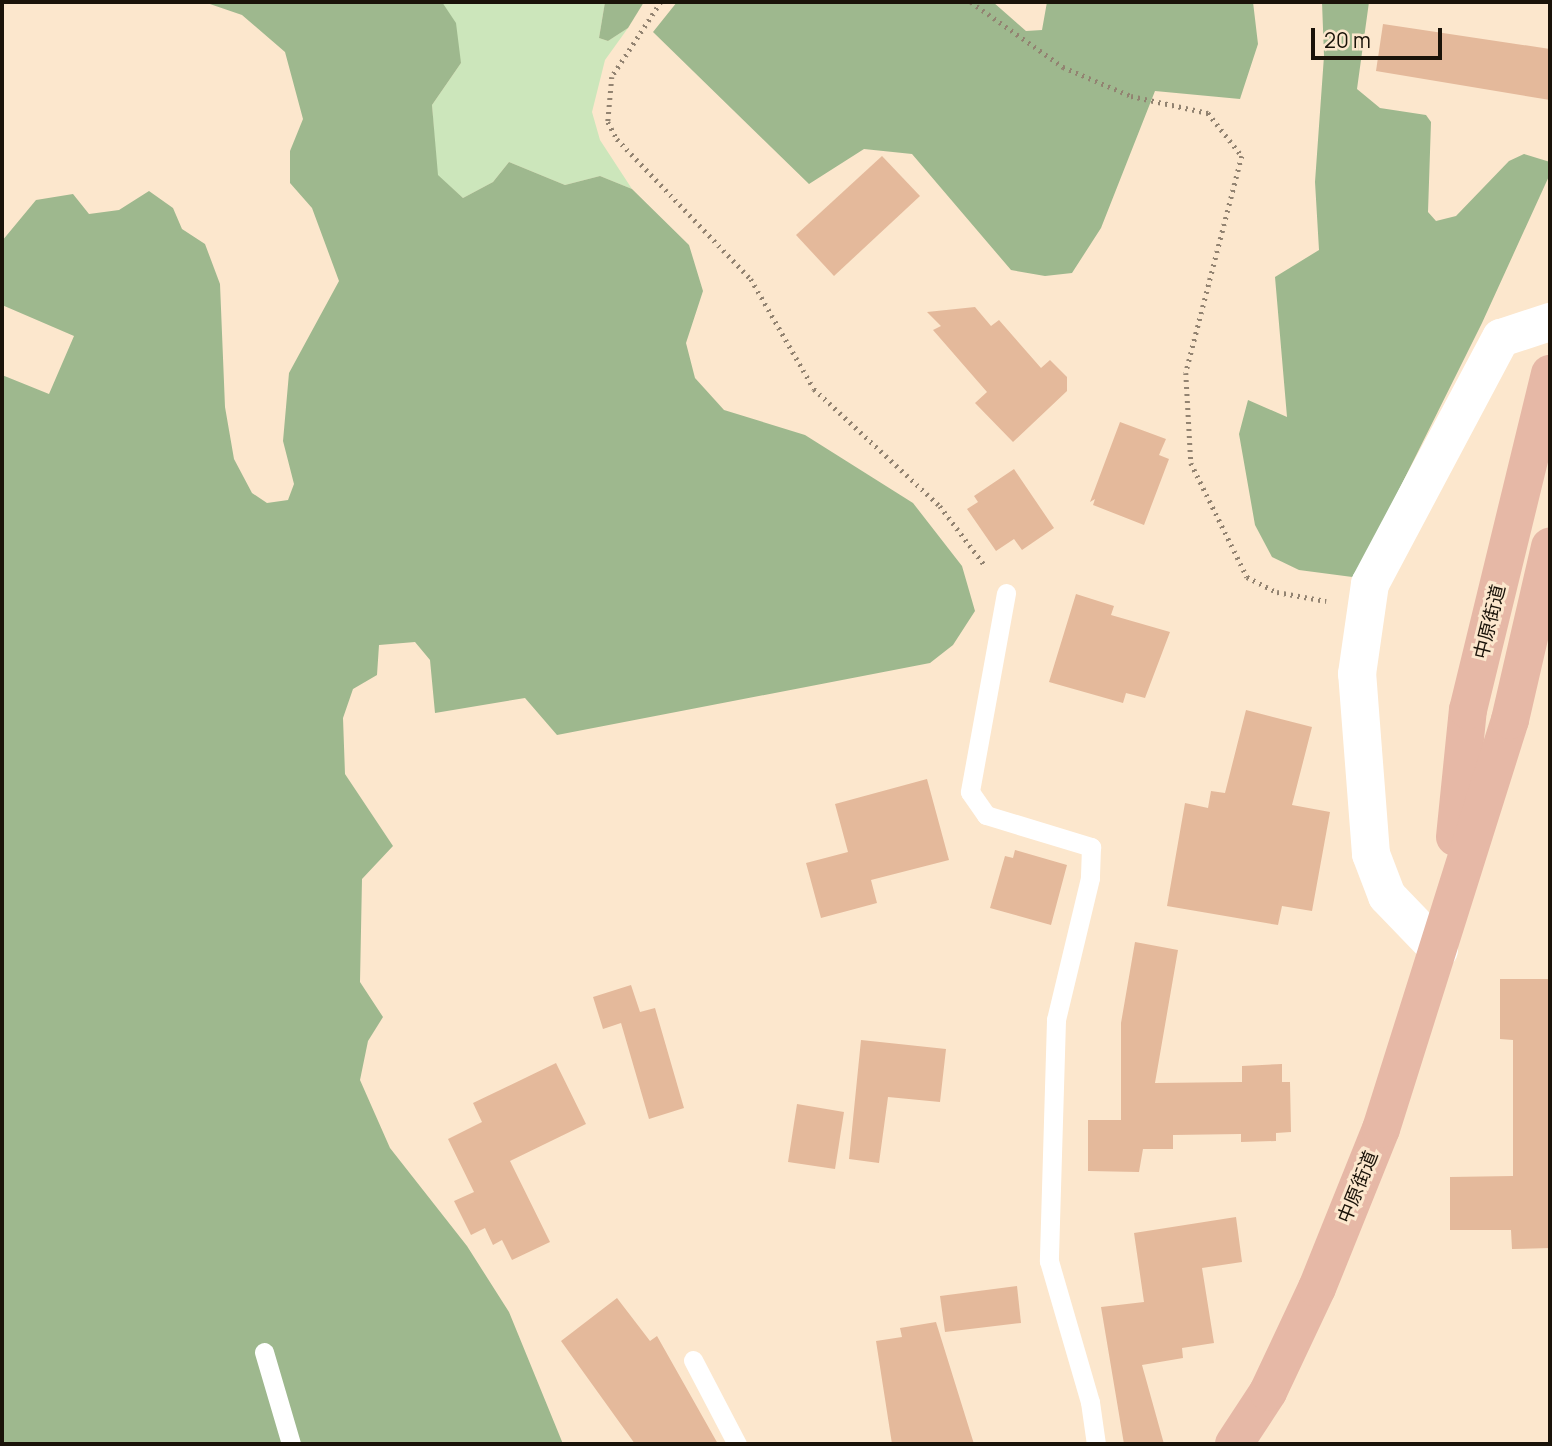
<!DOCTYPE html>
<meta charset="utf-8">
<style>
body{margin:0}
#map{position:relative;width:1552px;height:1446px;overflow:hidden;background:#fce7cd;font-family:Manrope,"Noto Sans JP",sans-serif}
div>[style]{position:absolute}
.green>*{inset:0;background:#cce6bb}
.forest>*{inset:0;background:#9eb88e}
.building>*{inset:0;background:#e4b99b}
.path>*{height:4.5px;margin-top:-2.25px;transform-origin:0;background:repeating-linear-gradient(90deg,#928371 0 2px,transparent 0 7px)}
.lane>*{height:19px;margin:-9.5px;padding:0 9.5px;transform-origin:9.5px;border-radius:9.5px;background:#fff}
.street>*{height:38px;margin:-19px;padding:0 19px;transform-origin:19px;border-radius:19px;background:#fff}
.primary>*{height:38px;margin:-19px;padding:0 19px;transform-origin:19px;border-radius:19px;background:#e6b8a6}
span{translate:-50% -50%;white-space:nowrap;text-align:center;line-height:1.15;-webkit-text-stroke:6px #fce7cd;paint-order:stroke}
.street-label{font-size:19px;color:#1a1309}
.frame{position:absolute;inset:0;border:4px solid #1a1309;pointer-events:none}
.scale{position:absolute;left:1311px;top:28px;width:131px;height:32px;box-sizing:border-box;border:4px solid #1a1309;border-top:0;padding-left:9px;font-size:21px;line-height:24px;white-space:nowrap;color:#1a1309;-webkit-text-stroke:5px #fce7cd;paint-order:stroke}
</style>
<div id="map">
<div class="green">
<i style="clip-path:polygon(442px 2px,605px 2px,599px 38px,608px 41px,628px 28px,605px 60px,592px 112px,600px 140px,632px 189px,600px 176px,565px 185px,509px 162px,493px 182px,463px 198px,437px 175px,432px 105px,461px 63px)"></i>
</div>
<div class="forest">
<i style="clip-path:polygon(204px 2px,442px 2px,456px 23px,461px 63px,432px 105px,438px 175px,463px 198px,493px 182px,509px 162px,565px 185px,600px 176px,632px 189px,689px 245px,703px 291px,686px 343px,695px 378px,724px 410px,805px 435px,913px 503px,962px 566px,975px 611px,953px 645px,930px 663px,557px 735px,525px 698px,435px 713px,430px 660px,415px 642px,379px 645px,377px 675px,353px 689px,343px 718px,345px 774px,393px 846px,362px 879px,360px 982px,383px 1017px,368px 1041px,360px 1080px,390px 1148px,467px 1246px,509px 1312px,563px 1444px,2px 1444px,2px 375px,49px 394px,74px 336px,2px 305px,2px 241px,36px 200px,73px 194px,89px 214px,119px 210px,149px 191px,173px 208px,182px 229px,205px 244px,220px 284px,225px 407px,234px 459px,252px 493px,267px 503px,288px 500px,294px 484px,283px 441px,289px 373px,339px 281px,312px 208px,290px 183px,290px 151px,303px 119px,285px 52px,242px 15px)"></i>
<i style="clip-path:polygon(605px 2px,644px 2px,628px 28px,608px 41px,599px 38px)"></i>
<i style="clip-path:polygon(677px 2px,993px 2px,1026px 31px,1042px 30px,1047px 2px,1253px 2px,1258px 44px,1240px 99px,1155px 91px,1101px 228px,1072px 273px,1045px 276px,1011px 270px,912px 154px,864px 149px,809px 184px,653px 32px)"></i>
<i style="clip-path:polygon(1322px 2px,1369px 2px,1357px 89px,1380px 108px,1426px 115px,1431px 122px,1428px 212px,1436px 221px,1456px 216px,1509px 161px,1524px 154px,1550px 162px,1550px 174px,1482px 323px,1363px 562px,1360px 578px,1299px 570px,1272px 557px,1255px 525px,1239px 434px,1248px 400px,1287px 417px,1275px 277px,1319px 250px,1315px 182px,1324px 56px)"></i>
</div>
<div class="building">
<i style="clip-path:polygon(1383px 24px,1550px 49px,1550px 100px,1376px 71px)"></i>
<i style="clip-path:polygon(882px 156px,920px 196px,834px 276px,796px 235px)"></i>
<i style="clip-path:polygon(975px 307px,991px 326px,999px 320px,1041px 368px,1050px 360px,1067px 377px,1067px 391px,1013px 442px,975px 403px,987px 392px,933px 330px,941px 326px,927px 312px)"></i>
<i style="clip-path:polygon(1120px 422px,1166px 439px,1159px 455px,1169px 459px,1144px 525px,1093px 505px,1095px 499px,1090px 502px)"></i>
<i style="clip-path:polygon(1014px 469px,1054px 528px,1022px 550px,1014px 539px,996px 551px,967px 509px,978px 502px,974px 496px)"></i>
<i style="clip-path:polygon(1076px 594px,1114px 606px,1111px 615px,1170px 632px,1145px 698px,1126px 693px,1123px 703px,1049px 682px)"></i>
<i style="clip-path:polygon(1246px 710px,1312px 727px,1292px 805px,1330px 812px,1312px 911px,1282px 906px,1278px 925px,1167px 906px,1185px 803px,1208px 808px,1211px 791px,1225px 793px)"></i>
<i style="clip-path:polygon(927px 779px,949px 860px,871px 880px,877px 903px,821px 918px,806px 863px,848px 852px,835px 804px)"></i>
<i style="clip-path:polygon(1015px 850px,1067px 865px,1051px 925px,990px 908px,1005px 856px,1013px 858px)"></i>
<i style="clip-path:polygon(1135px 942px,1178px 950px,1155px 1083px,1242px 1082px,1242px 1066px,1282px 1064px,1282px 1082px,1290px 1082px,1291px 1132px,1276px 1133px,1276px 1141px,1241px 1142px,1241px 1134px,1173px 1135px,1173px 1149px,1143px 1149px,1139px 1172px,1088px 1171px,1088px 1120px,1121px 1120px,1121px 1023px)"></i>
<i style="clip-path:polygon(1500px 979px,1550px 979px,1550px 1248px,1512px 1249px,1511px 1230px,1450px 1230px,1450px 1177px,1513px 1176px,1513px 1040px,1500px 1039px)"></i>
<i style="clip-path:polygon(631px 985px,640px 1012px,655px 1008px,684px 1108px,649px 1119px,621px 1023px,603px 1029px,593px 997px)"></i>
<i style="clip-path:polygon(861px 1040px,946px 1049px,940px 1102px,888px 1097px,879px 1163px,849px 1159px)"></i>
<i style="clip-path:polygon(556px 1063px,586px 1124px,510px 1161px,550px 1242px,512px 1260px,502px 1240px,493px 1245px,485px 1228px,471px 1235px,454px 1201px,474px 1192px,448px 1139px,482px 1122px,473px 1103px)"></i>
<i style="clip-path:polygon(797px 1104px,844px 1112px,835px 1169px,788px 1162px)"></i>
<i style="clip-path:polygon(1236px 1217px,1242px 1262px,1202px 1268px,1214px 1343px,1182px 1348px,1183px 1358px,1142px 1365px,1164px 1444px,1124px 1444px,1101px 1307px,1144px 1302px,1134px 1233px)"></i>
<i style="clip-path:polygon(1017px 1286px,1021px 1323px,945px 1332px,940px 1296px)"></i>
<i style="clip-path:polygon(617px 1298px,650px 1341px,657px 1336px,718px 1444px,635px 1444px,561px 1341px)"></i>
<i style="clip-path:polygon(936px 1322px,974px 1444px,892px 1444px,876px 1341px,902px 1337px,900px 1328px)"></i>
</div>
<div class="path">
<i style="left:661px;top:2px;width:90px;rotate:123.2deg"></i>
<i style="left:612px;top:77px;width:45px;rotate:95.1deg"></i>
<i style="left:608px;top:122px;width:19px;rotate:62deg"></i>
<i style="left:617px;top:139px;width:194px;rotate:46.3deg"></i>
<i style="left:751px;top:279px;width:127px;rotate:60.2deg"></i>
<i style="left:814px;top:389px;width:172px;rotate:42.9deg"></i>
<i style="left:940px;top:506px;width:76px;rotate:53deg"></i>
<i style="left:971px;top:2px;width:113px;rotate:35.2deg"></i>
<i style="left:1063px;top:67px;width:74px;rotate:23.1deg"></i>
<i style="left:1131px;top:96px;width:79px;rotate:12.4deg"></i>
<i style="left:1208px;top:113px;width:55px;rotate:51.7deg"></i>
<i style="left:1242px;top:156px;width:224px;rotate:104.5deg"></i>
<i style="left:1186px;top:373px;width:90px;rotate:86.8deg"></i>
<i style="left:1191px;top:463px;width:127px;rotate:63.8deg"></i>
<i style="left:1247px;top:577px;width:34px;rotate:27deg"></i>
<i style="left:1277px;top:592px;width:50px;rotate:10.4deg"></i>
</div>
<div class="lane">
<i style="left:1006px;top:593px;width:202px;rotate:100.3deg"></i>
<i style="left:970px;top:792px;width:28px;rotate:55deg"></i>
<i style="left:986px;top:815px;width:110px;rotate:16.9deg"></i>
<i style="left:1091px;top:847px;width:31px;rotate:92deg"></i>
<i style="left:1090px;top:878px;width:146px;rotate:103.5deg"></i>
<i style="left:1056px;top:1020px;width:241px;rotate:91.7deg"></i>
<i style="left:1049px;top:1261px;width:147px;rotate:73.8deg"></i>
<i style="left:1090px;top:1402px;width:42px;rotate:81.9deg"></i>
<i style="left:264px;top:1352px;width:96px;rotate:73.6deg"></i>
<i style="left:693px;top:1360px;width:95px;rotate:62.4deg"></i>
</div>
<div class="street">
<i style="left:1439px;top:950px;width:75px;rotate:-133.9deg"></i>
<i style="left:1387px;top:896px;width:45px;rotate:-110.9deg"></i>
<i style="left:1371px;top:854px;width:181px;rotate:-94.4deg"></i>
<i style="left:1357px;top:674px;width:91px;rotate:-81.8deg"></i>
<i style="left:1370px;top:584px;width:279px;rotate:-62deg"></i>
<i style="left:1501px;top:338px;width:52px;rotate:-18.1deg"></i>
</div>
<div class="primary">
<i style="left:1455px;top:837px;width:128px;rotate:-84.2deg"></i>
<i style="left:1468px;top:710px;width:346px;rotate:-76.3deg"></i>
<i style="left:1234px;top:1444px;width:62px;rotate:-56.8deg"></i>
<i style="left:1268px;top:1392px;width:115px;rotate:-64.8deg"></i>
<i style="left:1317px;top:1288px;width:171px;rotate:-68.1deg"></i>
<i style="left:1381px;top:1129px;width:429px;rotate:-72.5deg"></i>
<i style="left:1510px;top:720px;width:178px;rotate:-77deg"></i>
</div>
<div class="street-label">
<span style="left:1490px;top:622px;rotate:-76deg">中原街道</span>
<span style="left:1358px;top:1187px;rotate:-68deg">中原街道</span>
</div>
<div class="frame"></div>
<div class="scale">20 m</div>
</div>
